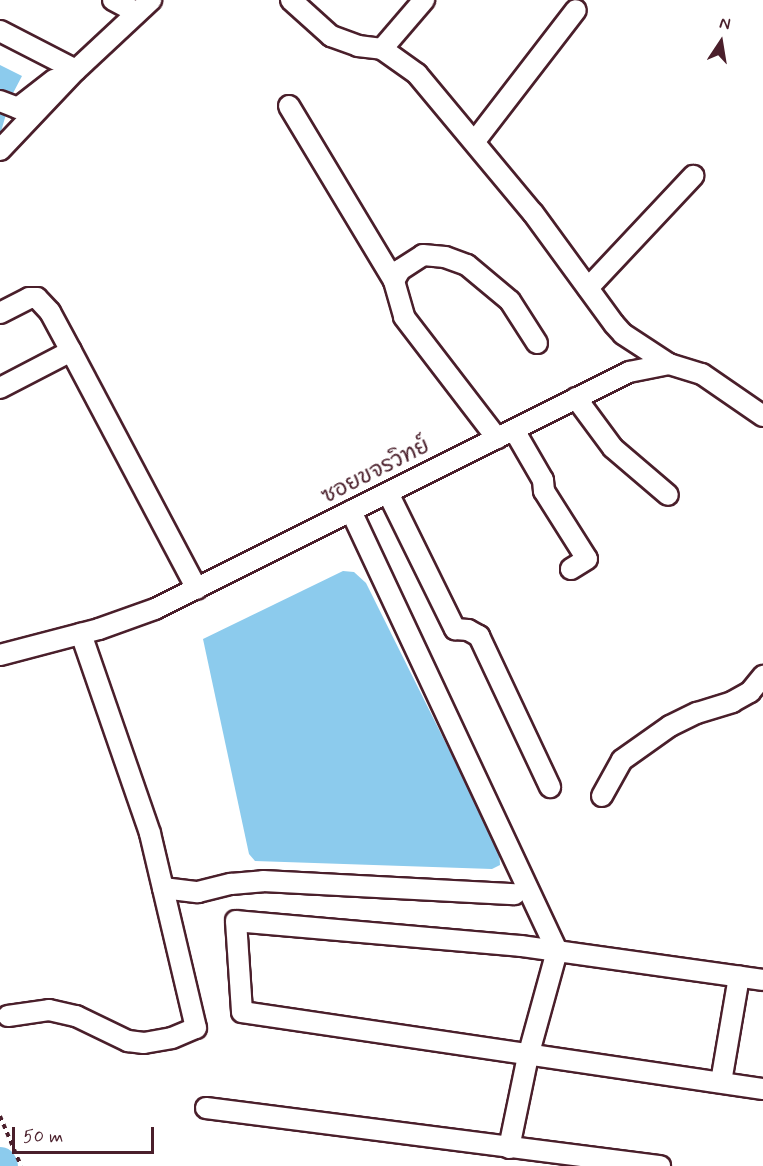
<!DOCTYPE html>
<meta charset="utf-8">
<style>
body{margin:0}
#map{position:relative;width:763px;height:1166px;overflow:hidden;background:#fff;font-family:Mynerve,"Playpen Sans Thai",sans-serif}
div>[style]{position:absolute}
.water>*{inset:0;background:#8ccbed}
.river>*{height:34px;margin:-17px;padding:0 17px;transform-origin:17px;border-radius:17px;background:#8ccbed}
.path>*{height:4px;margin-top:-2px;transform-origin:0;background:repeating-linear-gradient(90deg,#4a1f2b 0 4.5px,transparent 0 9px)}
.roads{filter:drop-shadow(2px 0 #4a1f2b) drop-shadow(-2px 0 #4a1f2b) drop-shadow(0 2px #4a1f2b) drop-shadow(0 -2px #4a1f2b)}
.minor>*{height:20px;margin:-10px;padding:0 10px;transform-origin:10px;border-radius:10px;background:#fff}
span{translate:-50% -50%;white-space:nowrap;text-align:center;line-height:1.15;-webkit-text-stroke:5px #fff;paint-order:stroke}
.street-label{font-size:22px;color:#4a1f2b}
.north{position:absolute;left:691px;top:12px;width:60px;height:60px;-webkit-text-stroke:4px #fff;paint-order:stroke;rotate:12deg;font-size:16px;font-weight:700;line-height:24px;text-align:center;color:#4a1f2b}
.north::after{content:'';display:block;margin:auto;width:21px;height:27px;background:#4a1f2b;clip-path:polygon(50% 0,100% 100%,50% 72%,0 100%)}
.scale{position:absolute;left:12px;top:1127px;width:142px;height:27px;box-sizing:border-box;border:3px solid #4a1f2b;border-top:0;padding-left:8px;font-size:18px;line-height:21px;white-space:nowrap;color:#4a1f2b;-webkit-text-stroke:4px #fff;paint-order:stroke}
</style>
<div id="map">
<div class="water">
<i style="clip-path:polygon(0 65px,22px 76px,11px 97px,0 135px)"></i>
<i style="clip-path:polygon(343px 571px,354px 572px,366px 583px,499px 850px,500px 865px,492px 869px,255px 861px,249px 854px,203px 639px)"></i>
</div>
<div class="river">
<i style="left:0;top:1164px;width:2px;rotate:63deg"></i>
</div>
<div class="path">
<i style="left:0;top:1116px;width:54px;rotate:67.2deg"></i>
</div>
<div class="roads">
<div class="minor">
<i style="left:113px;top:0;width:27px;rotate:28deg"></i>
<i style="left:291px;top:0;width:54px;rotate:42deg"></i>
<i style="left:331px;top:36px;width:29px;rotate:20deg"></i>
<i style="left:358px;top:46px;width:24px;rotate:7deg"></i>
<i style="left:382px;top:49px;width:43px;rotate:35.5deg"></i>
<i style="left:417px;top:74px;width:181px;rotate:50.2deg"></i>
<i style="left:533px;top:213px;width:137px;rotate:53.9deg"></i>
<i style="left:614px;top:324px;width:13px;rotate:48deg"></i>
<i style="left:623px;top:334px;width:55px;rotate:33.1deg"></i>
<i style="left:0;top:31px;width:85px;rotate:27.2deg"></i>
<i style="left:382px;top:49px;width:65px;rotate:-49.4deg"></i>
<i style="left:0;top:101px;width:19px;rotate:21deg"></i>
<i style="left:18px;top:108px;width:46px;rotate:-37.9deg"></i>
<i style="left:289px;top:106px;width:204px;rotate:59deg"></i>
<i style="left:394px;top:281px;width:37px;rotate:74deg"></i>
<i style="left:404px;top:317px;width:153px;rotate:52.5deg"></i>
<i style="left:475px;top:141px;width:165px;rotate:-52.4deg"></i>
<i style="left:0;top:150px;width:110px;rotate:-46.5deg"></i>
<i style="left:76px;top:70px;width:103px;rotate:-43deg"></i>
<i style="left:394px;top:281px;width:13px;rotate:-61deg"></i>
<i style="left:400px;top:270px;width:27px;rotate:-33deg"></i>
<i style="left:423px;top:255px;width:22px;rotate:5deg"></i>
<i style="left:445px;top:257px;width:23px;rotate:20deg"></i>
<i style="left:467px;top:265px;width:56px;rotate:39.9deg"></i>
<i style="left:510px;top:301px;width:50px;rotate:57.3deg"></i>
<i style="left:588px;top:288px;width:154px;rotate:-46.8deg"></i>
<i style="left:0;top:313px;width:33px;rotate:-27deg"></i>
<i style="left:29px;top:298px;width:8px"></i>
<i style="left:37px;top:298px;width:19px;rotate:47deg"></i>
<i style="left:50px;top:312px;width:44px;rotate:61.7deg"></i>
<i style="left:0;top:388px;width:80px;rotate:-27.5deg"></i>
<i style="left:71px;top:351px;width:269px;rotate:62.1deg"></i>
<i style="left:576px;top:398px;width:62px;rotate:53.5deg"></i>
<i style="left:613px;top:448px;width:72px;rotate:40.5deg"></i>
<i style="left:514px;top:430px;width:58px;rotate:59.9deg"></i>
<i style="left:543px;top:480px;width:11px;rotate:85deg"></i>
<i style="left:544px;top:491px;width:80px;rotate:57.7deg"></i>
<i style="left:587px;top:559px;width:19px;rotate:148deg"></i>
<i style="left:388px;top:493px;width:152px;rotate:63.8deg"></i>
<i style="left:455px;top:629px;width:13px;rotate:4deg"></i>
<i style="left:468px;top:630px;width:13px;rotate:29deg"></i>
<i style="left:479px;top:636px;width:167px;rotate:64.8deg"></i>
<i style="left:351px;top:511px;width:486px;rotate:64.9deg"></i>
<i style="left:557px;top:951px;width:109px;rotate:105.4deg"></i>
<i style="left:528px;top:1056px;width:94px;rotate:101.7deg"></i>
<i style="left:0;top:655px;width:102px;rotate:-14.7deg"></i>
<i style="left:99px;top:629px;width:59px;rotate:-19.7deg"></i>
<i style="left:155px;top:609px;width:530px;rotate:-26.57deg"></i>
<i style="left:629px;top:372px;width:41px;rotate:-11.3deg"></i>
<i style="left:669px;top:364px;width:34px;rotate:17deg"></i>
<i style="left:702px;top:374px;width:74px;rotate:34.5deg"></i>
<i style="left:602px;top:796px;width:41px;rotate:-60.9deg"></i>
<i style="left:622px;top:760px;width:59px;rotate:-35.3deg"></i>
<i style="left:670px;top:726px;width:30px;rotate:-26deg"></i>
<i style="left:697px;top:713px;width:37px;rotate:-17deg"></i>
<i style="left:732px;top:702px;width:21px;rotate:-29deg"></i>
<i style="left:750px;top:692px;width:21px;rotate:-51deg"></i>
<i style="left:163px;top:888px;width:35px;rotate:7deg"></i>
<i style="left:198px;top:892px;width:34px;rotate:-14deg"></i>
<i style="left:231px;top:884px;width:32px;rotate:-5deg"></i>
<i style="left:263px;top:881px;width:252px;rotate:3deg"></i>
<i style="left:763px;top:980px;width:244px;rotate:-172deg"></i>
<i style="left:521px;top:946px;width:286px;rotate:-175deg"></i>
<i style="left:236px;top:921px;width:91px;rotate:86.2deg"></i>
<i style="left:242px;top:1012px;width:527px;rotate:8.41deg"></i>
<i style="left:8px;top:1016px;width:41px;rotate:-8.3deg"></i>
<i style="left:49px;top:1010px;width:28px;rotate:13deg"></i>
<i style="left:76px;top:1016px;width:58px;rotate:25.7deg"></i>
<i style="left:128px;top:1041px;width:16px;rotate:7deg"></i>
<i style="left:144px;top:1043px;width:28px;rotate:-10deg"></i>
<i style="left:172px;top:1038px;width:26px;rotate:-23deg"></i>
<i style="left:196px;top:1028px;width:200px;rotate:-103.3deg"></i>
<i style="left:150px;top:833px;width:211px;rotate:-109.1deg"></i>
<i style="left:721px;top:1082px;width:107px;rotate:-80.3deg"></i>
<i style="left:206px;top:1108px;width:458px;rotate:7.3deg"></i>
</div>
</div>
<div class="street-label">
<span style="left:376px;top:472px;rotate:-27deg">ซอยขจรวิทย์</span>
</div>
<div class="north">N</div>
<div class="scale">50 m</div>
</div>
